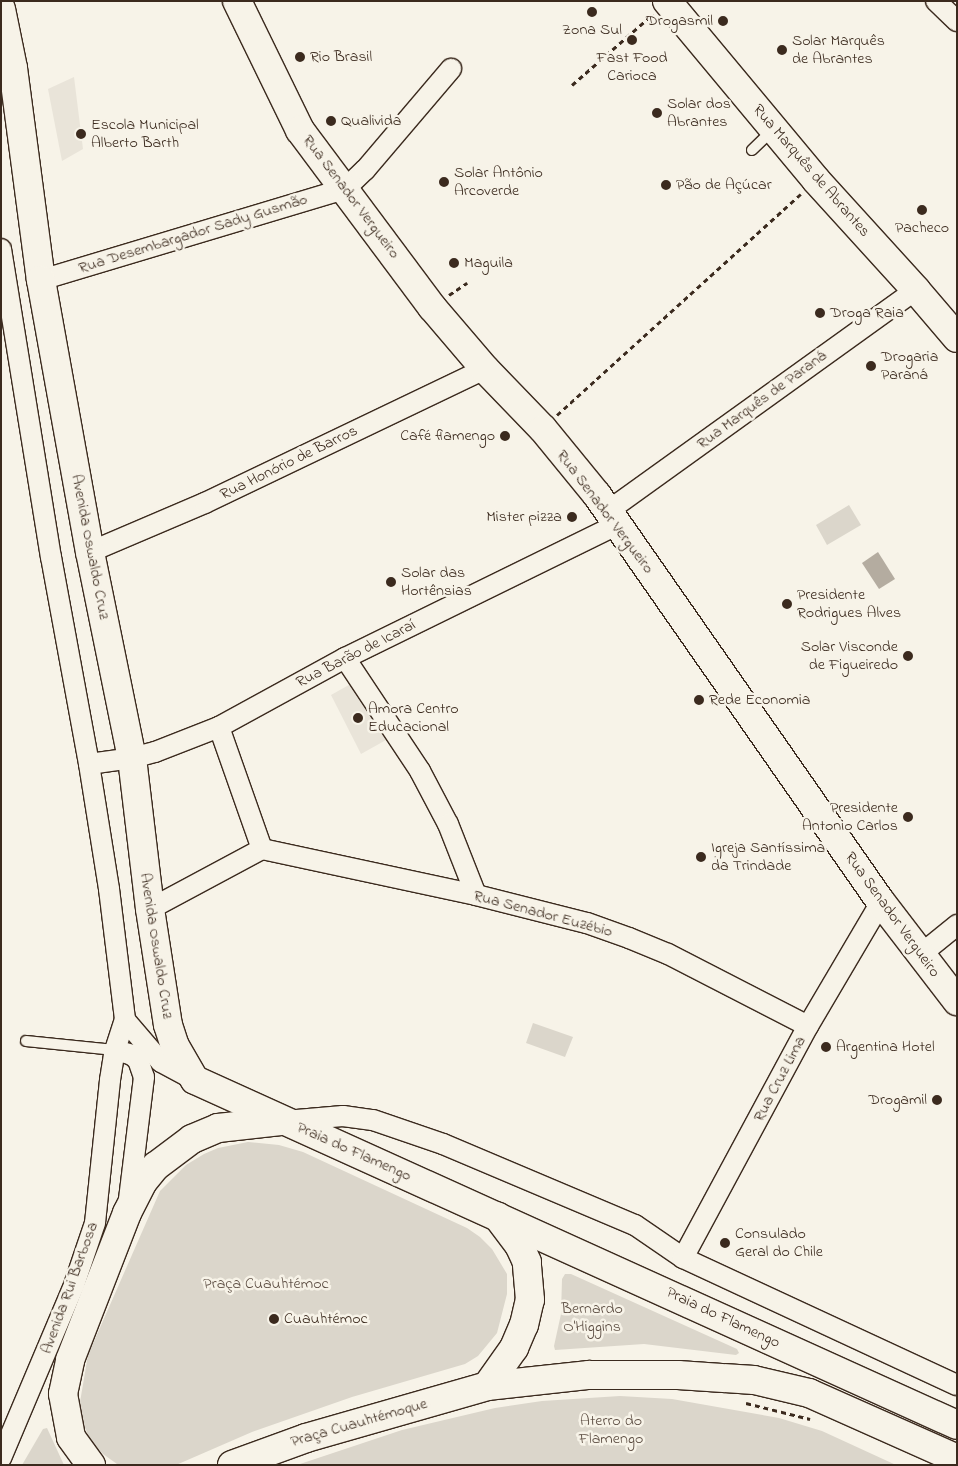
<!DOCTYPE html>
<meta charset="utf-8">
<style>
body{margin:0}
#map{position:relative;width:958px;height:1466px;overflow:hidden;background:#f7f3e8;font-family:"Indie Flower",sans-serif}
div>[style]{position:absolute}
.built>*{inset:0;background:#e9e4d9}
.green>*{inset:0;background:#dbd6cb}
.water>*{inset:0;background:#b4aca0}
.path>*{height:3px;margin-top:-1.5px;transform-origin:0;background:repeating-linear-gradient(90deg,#3b2a1e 0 5px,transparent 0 9px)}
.roads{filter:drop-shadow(1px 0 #3b2a1e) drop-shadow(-1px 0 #3b2a1e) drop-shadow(0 1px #3b2a1e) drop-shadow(0 -1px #3b2a1e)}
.lane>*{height:10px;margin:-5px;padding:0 5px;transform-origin:5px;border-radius:5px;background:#f7f3e8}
.street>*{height:20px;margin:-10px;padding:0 10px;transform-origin:10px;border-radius:10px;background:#f7f3e8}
.secondary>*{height:28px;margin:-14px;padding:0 14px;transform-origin:14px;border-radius:14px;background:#f7f3e8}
.primary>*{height:28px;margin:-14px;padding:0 14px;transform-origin:14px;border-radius:14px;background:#f7f3e8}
.dots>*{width:14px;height:14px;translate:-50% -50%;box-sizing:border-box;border:2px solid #f7f3e8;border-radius:50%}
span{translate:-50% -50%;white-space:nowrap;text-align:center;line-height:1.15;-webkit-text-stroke:5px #f7f3e8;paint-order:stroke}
.poi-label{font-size:16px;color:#3b2a1e}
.right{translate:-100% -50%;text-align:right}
.left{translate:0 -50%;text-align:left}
.street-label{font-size:16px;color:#3b2a1e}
.park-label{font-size:16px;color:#5b4c41}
.frame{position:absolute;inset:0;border:2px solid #3b2a1e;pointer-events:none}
</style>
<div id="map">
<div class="built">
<i style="clip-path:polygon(74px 77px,83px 149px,62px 161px,48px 89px)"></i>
<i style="clip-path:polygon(356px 681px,386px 740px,361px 754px,331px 695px)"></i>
</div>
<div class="green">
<i style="clip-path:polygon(849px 505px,861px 525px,827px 545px,816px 525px)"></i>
<i style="clip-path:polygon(533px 1023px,573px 1037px,565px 1057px,526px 1043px)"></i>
<i style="clip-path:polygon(248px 1142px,279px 1145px,303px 1152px,467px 1228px,480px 1237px,492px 1249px,507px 1274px,507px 1294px,497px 1333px,478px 1356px,465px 1364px,352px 1397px,252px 1432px,176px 1465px,117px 1464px,103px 1454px,90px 1440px,83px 1423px,80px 1402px,88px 1355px,160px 1191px,186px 1165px,204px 1154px,218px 1148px)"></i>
<i style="clip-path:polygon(565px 1274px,571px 1274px,737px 1349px,739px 1353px,736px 1355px,644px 1344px,555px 1350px,554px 1346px,561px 1314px,562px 1279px)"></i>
<i style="clip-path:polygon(620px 1396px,672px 1399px,779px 1418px,822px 1431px,896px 1465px,297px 1465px,402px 1430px,495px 1408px,542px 1401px)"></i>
<i style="clip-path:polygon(47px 1428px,64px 1465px,22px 1465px,43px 1429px)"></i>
</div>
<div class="water">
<i style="clip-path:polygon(878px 552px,895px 579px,879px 589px,862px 563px)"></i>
</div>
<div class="path">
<i style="left:572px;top:85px;width:108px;rotate:-41.2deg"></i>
<i style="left:449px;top:295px;width:22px;rotate:-34deg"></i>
<i style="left:557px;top:415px;width:329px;rotate:-42.2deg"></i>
<i style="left:746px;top:1403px;width:66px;rotate:14deg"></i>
</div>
<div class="roads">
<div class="lane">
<i style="left:752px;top:150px;width:29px;rotate:-44deg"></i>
<i style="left:26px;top:1041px;width:89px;rotate:5.8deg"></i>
</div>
<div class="street">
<i style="left:936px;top:1px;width:29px;rotate:44deg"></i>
<i style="left:1px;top:249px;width:312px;rotate:80.8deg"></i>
<i style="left:51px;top:557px;width:210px;rotate:79.6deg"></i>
<i style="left:89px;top:764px;width:127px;rotate:80.9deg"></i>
<i style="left:109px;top:889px;width:132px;rotate:83deg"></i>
<i style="left:125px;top:1020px;width:55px;rotate:49.4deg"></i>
<i style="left:161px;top:1062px;width:38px;rotate:28deg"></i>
<i style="left:41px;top:280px;width:317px;rotate:-16.7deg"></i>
<i style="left:345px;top:189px;width:28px;rotate:-44deg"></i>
<i style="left:365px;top:170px;width:133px;rotate:-49.6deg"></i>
<i style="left:608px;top:511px;width:379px;rotate:-35.7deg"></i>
<i style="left:90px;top:552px;width:125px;rotate:-23.1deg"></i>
<i style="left:205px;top:503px;width:310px;rotate:-25.6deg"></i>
<i style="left:345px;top:658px;width:136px;rotate:56.4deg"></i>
<i style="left:420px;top:771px;width:60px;rotate:62.2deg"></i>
<i style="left:448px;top:824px;width:76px;rotate:68.5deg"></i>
<i style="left:219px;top:727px;width:129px;rotate:70.6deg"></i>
<i style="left:89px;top:764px;width:43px;rotate:-7.9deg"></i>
<i style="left:132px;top:758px;width:24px;rotate:-15deg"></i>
<i style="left:155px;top:752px;width:69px;rotate:-21.3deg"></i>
<i style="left:219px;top:727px;width:144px;rotate:-28.7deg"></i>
<i style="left:345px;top:658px;width:303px;rotate:-26.1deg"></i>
<i style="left:262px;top:849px;width:219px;rotate:12.1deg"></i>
<i style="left:476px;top:895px;width:114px;rotate:14.2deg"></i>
<i style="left:587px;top:923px;width:45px;rotate:19.7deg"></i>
<i style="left:629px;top:938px;width:42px;rotate:22.3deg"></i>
<i style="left:668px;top:954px;width:157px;rotate:27.2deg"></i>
<i style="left:150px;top:909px;width:127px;rotate:-28.2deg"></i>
<i style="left:920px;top:955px;width:48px;rotate:-39deg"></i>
<i style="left:115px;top:1050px;width:18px;rotate:16deg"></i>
<i style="left:132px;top:1055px;width:8px;rotate:40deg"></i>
<i style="left:138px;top:1060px;width:18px;rotate:71deg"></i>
<i style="left:144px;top:1077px;width:124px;rotate:97deg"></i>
<i style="left:285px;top:1121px;width:58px;rotate:-4.9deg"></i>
<i style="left:343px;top:1116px;width:30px;rotate:8deg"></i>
<i style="left:373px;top:1120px;width:74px;rotate:18.9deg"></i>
<i style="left:443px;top:1144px;width:208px;rotate:22.9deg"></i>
<i style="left:635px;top:1225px;width:58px;rotate:34.5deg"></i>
<i style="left:683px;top:1258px;width:302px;rotate:24.9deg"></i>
<i style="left:683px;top:1258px;width:264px;rotate:-61.7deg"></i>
<i style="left:808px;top:1026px;width:144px;rotate:-59.5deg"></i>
<i style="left:1px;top:1458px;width:188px;rotate:-67.1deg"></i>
<i style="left:74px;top:1285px;width:65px;rotate:-71.3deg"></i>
<i style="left:95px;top:1223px;width:144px;rotate:-84deg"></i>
<i style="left:110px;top:1080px;width:30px;rotate:-81deg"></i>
<i style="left:115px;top:1050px;width:32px;rotate:-72deg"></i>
</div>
<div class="secondary">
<i style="left:237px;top:1px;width:144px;rotate:64deg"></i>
<i style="left:300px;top:130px;width:221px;rotate:53.3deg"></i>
<i style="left:432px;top:307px;width:82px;rotate:49.5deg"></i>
<i style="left:485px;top:369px;width:83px;rotate:46deg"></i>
<i style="left:543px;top:429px;width:85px;rotate:50.7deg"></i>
<i style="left:597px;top:495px;width:496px;rotate:55.1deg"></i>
<i style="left:881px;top:902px;width:125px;rotate:52.5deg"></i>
<i style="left:667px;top:1px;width:233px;rotate:50.2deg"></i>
<i style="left:816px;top:180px;width:149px;rotate:47.7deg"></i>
<i style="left:916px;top:290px;width:63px;rotate:49.5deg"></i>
</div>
<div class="primary">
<i style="left:1px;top:9px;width:60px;rotate:78.5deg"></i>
<i style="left:13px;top:68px;width:214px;rotate:82.5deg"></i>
<i style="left:41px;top:280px;width:276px;rotate:79.8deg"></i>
<i style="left:90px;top:552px;width:210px;rotate:78.5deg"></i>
<i style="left:132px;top:758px;width:152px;rotate:83.2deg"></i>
<i style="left:150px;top:909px;width:117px;rotate:81.2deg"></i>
<i style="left:168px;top:1025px;width:22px;rotate:72deg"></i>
<i style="left:175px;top:1046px;width:39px;rotate:60deg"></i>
<i style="left:195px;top:1080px;width:836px;rotate:24.36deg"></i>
<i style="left:487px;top:1386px;width:47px;rotate:-54.6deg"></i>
<i style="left:514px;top:1348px;width:25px;rotate:-67deg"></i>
<i style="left:524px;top:1325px;width:26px;rotate:-77deg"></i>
<i style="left:530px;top:1300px;width:38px;rotate:-95deg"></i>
<i style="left:527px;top:1262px;width:19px;rotate:-115deg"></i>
<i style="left:519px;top:1245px;width:36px;rotate:-127deg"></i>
<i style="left:91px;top:1465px;width:34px;rotate:-126deg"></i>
<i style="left:71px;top:1437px;width:44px;rotate:-100.5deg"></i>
<i style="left:63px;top:1394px;width:35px;rotate:-78deg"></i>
<i style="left:70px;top:1360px;width:158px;rotate:-68.8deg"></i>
<i style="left:127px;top:1213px;width:34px;rotate:-63deg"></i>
<i style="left:142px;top:1183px;width:22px;rotate:-51deg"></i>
<i style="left:156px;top:1166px;width:45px;rotate:-36.9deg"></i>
<i style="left:192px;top:1139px;width:28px;rotate:-23deg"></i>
<i style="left:218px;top:1128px;width:63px;rotate:-6.3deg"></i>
<i style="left:232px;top:1465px;width:79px;rotate:-20deg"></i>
<i style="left:306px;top:1438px;width:188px;rotate:-16deg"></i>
<i style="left:487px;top:1386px;width:103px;rotate:-6.2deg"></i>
<i style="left:589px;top:1375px;width:89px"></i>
<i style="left:678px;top:1375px;width:76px;rotate:3.8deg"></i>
<i style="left:754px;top:1380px;width:57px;rotate:13.3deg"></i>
<i style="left:809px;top:1393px;width:162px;rotate:24deg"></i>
</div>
</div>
<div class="dots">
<i style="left:592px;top:12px;background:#3b2a1e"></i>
<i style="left:723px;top:21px;background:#3b2a1e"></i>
<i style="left:632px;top:40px;background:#3b2a1e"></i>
<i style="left:782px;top:50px;background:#3b2a1e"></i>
<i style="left:300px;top:57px;background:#3b2a1e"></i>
<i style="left:657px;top:113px;background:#3b2a1e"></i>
<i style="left:331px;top:121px;background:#3b2a1e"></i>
<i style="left:81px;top:134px;background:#3b2a1e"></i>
<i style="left:444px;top:182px;background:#3b2a1e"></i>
<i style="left:666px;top:185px;background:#3b2a1e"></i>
<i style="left:922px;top:210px;background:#3b2a1e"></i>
<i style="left:454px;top:263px;background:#3b2a1e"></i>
<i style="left:820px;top:313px;background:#3b2a1e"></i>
<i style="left:871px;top:366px;background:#3b2a1e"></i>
<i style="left:505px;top:436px;background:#3b2a1e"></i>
<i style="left:572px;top:517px;background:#3b2a1e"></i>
<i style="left:391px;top:582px;background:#3b2a1e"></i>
<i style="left:787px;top:604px;background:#3b2a1e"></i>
<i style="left:908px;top:656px;background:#3b2a1e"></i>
<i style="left:699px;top:700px;background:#3b2a1e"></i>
<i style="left:358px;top:718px;background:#3b2a1e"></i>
<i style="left:908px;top:817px;background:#3b2a1e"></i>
<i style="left:701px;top:857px;background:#3b2a1e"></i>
<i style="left:826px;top:1047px;background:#3b2a1e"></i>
<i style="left:937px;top:1100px;background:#3b2a1e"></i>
<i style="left:725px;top:1243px;background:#3b2a1e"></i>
<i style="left:274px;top:1319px;background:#3b2a1e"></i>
</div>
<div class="poi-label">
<span class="right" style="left:713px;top:21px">Drogasmil</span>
<span style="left:592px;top:30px">Zona Sul</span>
<span class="left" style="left:792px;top:50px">Solar Marquês<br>de Abrantes</span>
<span class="left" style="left:310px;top:57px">Rio Brasil</span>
<span style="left:632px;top:67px">Fast Food<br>Carioca</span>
<span class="left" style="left:667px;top:113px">Solar dos<br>Abrantes</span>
<span class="left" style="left:341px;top:121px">Qualivida</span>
<span class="left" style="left:91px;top:134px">Escola Municipal<br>Alberto Barth</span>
<span class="left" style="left:454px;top:182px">Solar Antônio<br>Arcoverde</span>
<span class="left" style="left:676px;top:185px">Pão de Açúcar</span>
<span style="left:922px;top:228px">Pacheco</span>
<span class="left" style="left:464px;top:263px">Maguila</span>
<span class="left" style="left:830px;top:313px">Droga Raia</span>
<span class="left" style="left:881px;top:366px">Drogaria<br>Paraná</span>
<span class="right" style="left:495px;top:436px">Café flamengo</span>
<span class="right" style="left:562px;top:517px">Mister pizza</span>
<span class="left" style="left:401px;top:582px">Solar das<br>Hortênsias</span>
<span class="left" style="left:797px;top:604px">Presidente<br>Rodrigues Alves</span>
<span class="right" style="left:898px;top:656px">Solar Visconde<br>de Figueiredo</span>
<span class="left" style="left:709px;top:700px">Rede Economia</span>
<span class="left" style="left:368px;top:718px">Amora Centro<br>Educacional</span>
<span class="right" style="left:898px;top:817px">Presidente<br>Antonio Carlos</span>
<span class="left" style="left:711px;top:857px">Igreja Santíssima<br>da Trindade</span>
<span class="left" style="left:836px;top:1047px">Argentina Hotel</span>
<span class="right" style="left:927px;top:1100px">Drogamil</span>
<span class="left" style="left:735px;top:1243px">Consulado<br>Geral do Chile</span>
<span class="left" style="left:284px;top:1319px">Cuauhtémoc</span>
</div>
<div class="street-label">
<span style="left:811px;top:171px;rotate:49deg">Rua Marquês de Abrantes</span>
<span style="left:351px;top:197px;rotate:53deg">Rua Senador Vergueiro</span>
<span style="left:193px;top:234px;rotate:-17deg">Rua Desembargador Sady Gusmão</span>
<span style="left:762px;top:400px;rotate:-36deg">Rua Marquês de Paraná</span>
<span style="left:289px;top:463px;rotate:-26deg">Rua Honório de Barros</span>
<span style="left:605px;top:512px;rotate:53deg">Rua Senador Vergueiro</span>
<span style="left:90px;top:547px;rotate:79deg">Avenida Oswaldo Cruz</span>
<span style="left:356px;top:654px;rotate:-27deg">Rua Barão de Icaraí</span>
<span style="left:543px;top:914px;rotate:15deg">Rua Senador Euzébio</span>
<span style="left:892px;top:915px;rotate:54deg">Rua Senador Vergueiro</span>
<span style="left:156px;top:946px;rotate:81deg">Avenida Oswaldo Cruz</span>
<span style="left:780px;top:1079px;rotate:-62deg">Rua Cruz Lima</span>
<span style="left:354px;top:1152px;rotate:24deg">Praia do Flamengo</span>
<span style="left:70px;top:1288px;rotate:-70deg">Avenida Rui Barbosa</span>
<span style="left:723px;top:1318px;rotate:25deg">Praia do Flamengo</span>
<span style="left:359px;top:1423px;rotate:-16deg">Praça Cuauhtémoque</span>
</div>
<div class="park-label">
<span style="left:266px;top:1284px">Praça Cuauhtémoc</span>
<span style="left:592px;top:1318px">Bernardo<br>O'Higgins</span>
<span style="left:611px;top:1430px">Aterro do<br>Flamengo</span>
</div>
<div class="frame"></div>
</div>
